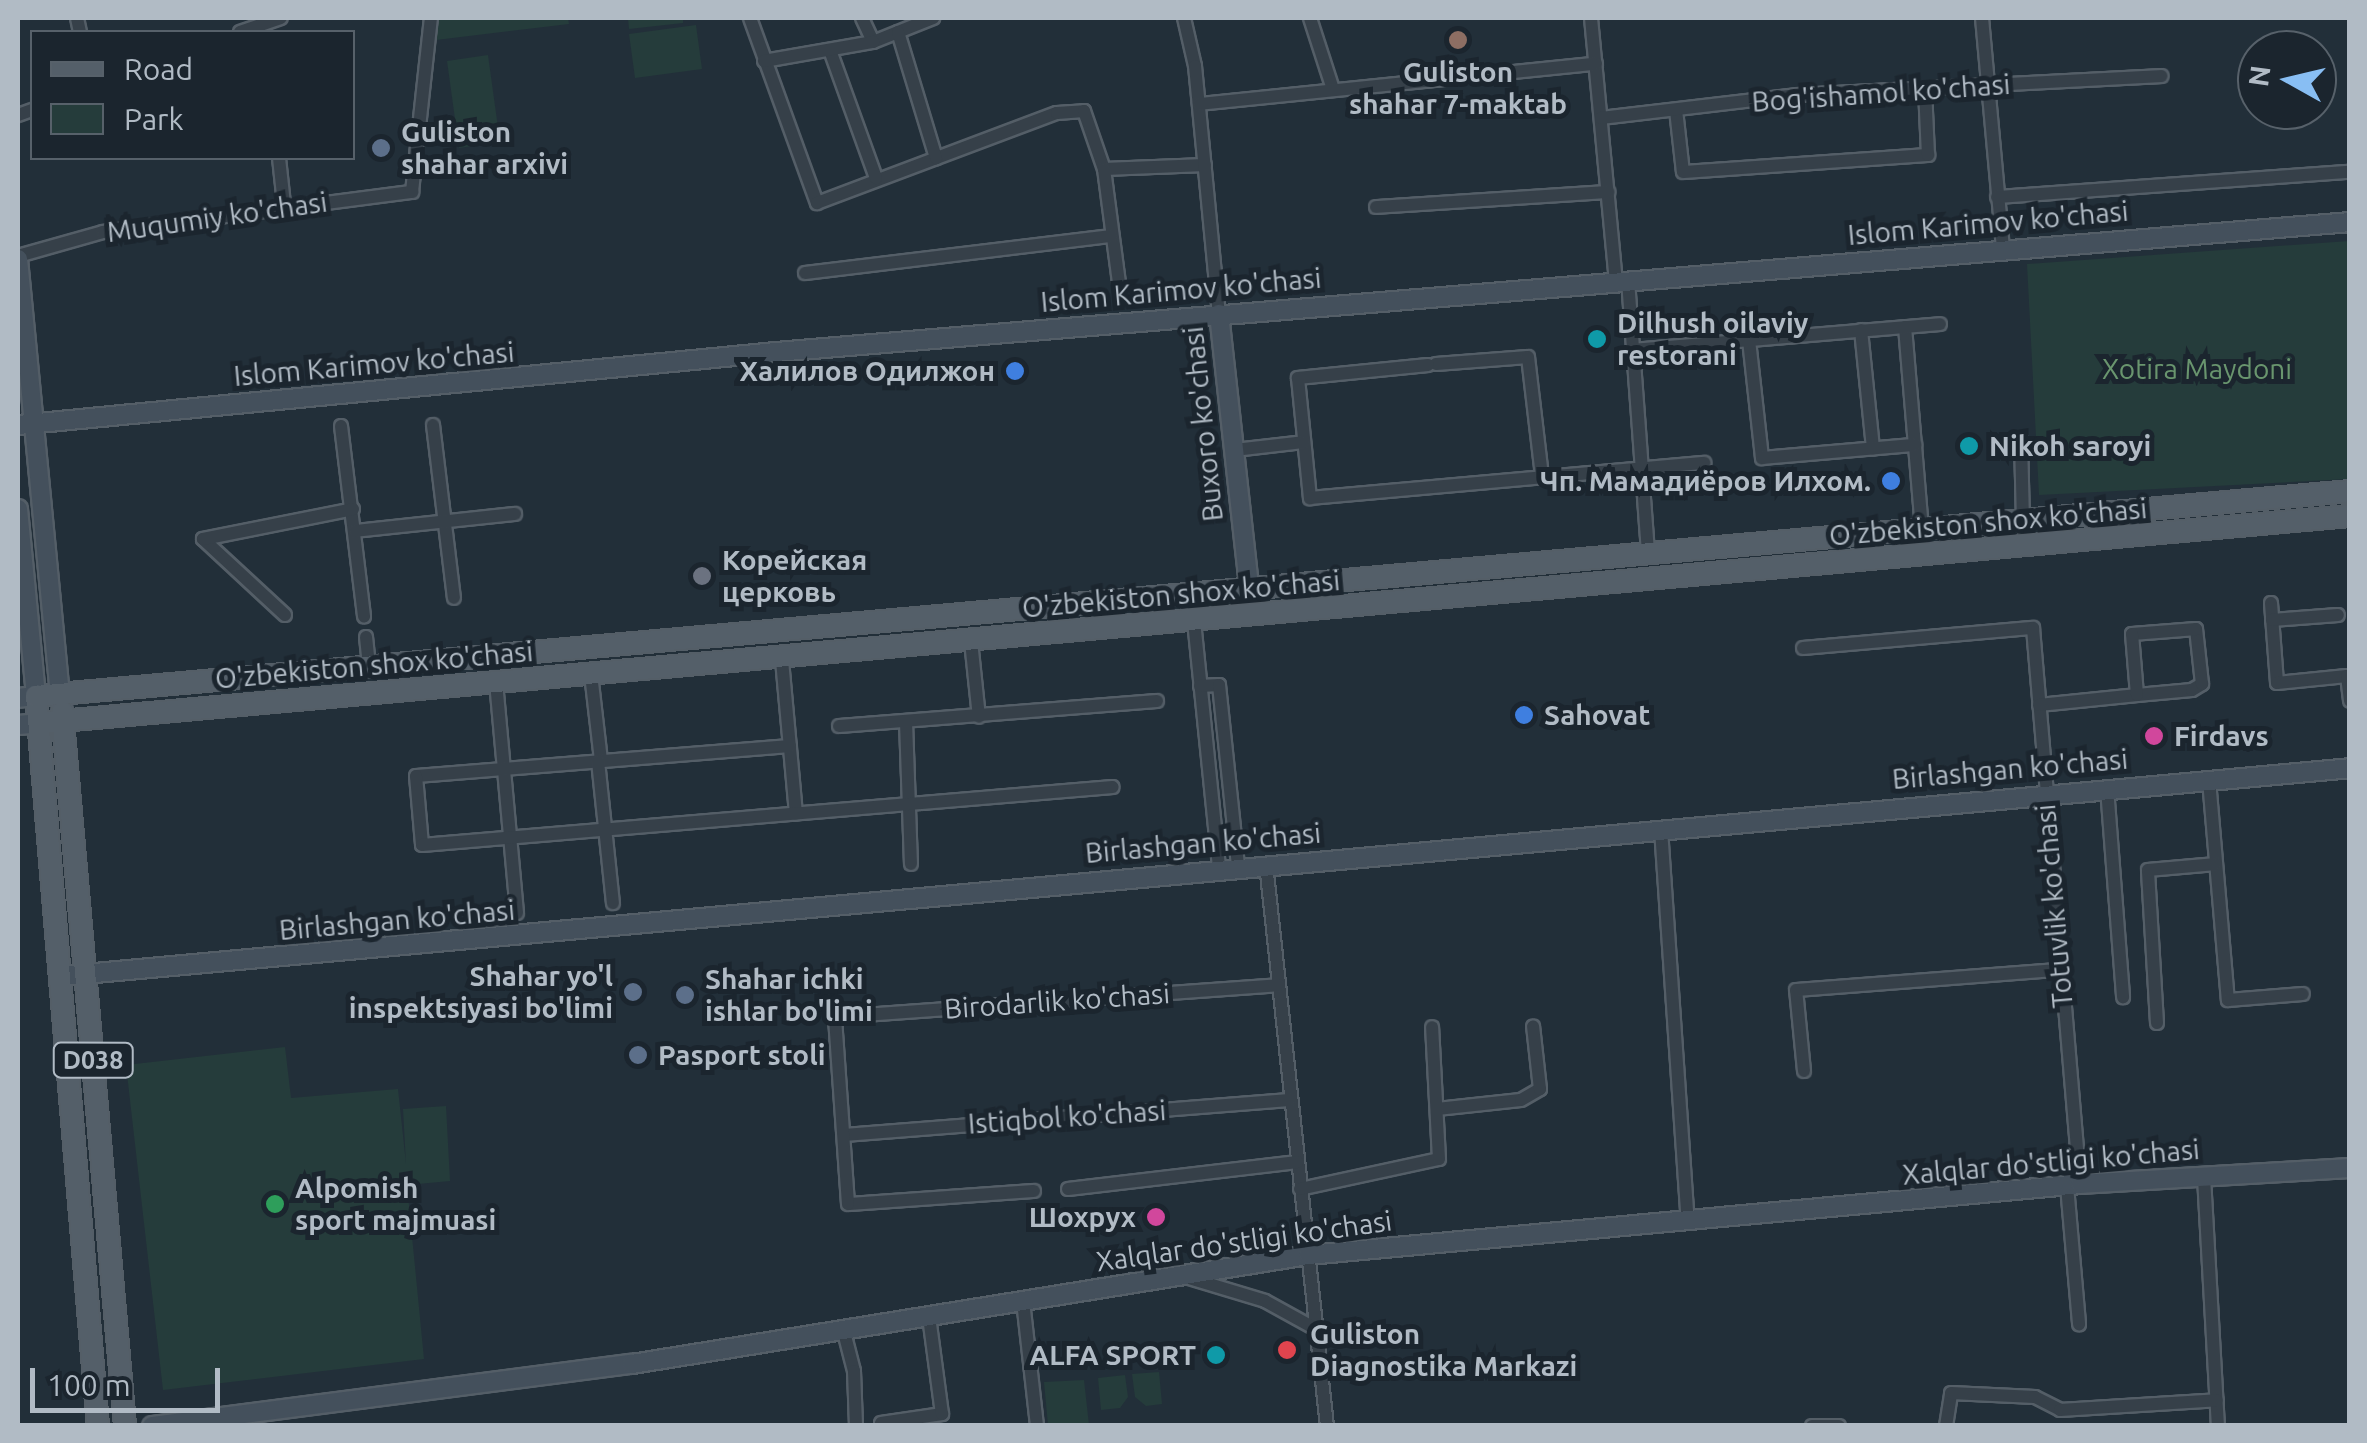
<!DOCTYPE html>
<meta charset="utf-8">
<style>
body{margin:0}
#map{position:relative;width:2367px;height:1443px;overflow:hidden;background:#222f39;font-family:Ubuntu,sans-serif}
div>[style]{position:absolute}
.green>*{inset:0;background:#253c3b}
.roads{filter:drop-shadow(2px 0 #545e67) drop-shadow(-2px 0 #545e67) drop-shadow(0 2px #545e67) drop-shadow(0 -2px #545e67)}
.street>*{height:12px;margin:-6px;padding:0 6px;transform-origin:6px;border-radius:6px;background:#364049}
.secondary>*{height:18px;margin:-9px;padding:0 9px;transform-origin:9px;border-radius:9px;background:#44505c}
.primary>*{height:20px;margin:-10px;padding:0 10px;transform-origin:10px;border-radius:10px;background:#545f69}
.dots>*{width:28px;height:28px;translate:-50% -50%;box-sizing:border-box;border:5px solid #1b252e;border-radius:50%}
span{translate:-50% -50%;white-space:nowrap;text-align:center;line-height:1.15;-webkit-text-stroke:10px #1b252e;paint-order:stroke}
.shield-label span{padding:2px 8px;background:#1b252e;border:2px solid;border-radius:8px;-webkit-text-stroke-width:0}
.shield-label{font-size:25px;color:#b1bbc5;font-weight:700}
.poi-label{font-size:28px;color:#b1bbc5;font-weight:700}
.left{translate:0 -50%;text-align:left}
.right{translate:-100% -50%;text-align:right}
.street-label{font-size:28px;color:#b1bbc5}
.park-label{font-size:28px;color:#69956e}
.frame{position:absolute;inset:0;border:20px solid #b1bbc5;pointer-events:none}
.legend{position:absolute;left:30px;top:30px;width:325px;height:130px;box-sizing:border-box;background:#1b252e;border:2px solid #57616a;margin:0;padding:12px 18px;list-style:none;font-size:30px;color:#b1bbc5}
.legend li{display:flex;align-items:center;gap:20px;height:50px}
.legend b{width:50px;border:2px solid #57616a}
.north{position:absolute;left:2237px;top:30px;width:100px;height:100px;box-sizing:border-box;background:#1b252e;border:2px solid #57616a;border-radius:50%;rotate:278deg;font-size:28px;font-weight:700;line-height:40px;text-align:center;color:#b1bbc5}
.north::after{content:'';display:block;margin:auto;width:35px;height:45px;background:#88bef3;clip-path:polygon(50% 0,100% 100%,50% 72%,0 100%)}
.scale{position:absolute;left:30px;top:1368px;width:190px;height:45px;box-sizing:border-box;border:5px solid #b1bbc5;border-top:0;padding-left:12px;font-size:30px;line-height:35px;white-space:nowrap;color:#b1bbc5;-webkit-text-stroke:8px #1b252e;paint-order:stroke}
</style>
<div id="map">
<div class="green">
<i style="clip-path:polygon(436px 18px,568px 18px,569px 24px,436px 40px)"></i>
<i style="clip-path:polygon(628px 18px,683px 18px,683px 23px,629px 29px)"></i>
<i style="clip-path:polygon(696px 25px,702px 69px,635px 78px,629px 34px)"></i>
<i style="clip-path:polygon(488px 55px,500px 142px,459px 148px,447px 61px)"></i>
<i style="clip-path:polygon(2349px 241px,2349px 479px,2039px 495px,2027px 264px)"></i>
<i style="clip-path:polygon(285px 1047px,291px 1098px,398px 1089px,406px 1164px,403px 1109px,446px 1106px,450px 1181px,407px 1185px,424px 1359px,163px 1390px,126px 1065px)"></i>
<i style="clip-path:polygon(1159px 1372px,1162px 1404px,1146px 1406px,1135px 1397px,1132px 1374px)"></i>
<i style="clip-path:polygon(1125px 1375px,1128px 1397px,1120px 1408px,1101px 1410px,1098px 1378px)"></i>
<i style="clip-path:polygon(1084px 1380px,1089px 1425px,1048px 1425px,1044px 1382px)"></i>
</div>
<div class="roads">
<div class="street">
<i style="left:77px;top:18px;width:14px;rotate:78deg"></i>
<i style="left:750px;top:18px;width:197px;rotate:70.1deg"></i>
<i style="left:817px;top:203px;width:256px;rotate:-20.6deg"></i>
<i style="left:1057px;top:113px;width:27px;rotate:-4deg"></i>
<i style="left:1084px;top:111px;width:61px;rotate:71deg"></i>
<i style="left:1104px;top:169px;width:101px;rotate:-2.3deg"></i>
<i style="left:862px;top:18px;width:26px;rotate:65deg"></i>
<i style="left:873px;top:42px;width:65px;rotate:-21.8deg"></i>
<i style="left:1184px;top:18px;width:49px;rotate:77.1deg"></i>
<i style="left:1195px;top:66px;width:249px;rotate:84.5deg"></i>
<i style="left:1310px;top:18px;width:75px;rotate:72.1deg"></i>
<i style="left:1591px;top:18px;width:264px;rotate:84.6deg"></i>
<i style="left:1982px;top:18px;width:233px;rotate:84.8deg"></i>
<i style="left:240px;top:32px;width:43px;rotate:-18.9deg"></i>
<i style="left:898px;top:32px;width:132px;rotate:73.2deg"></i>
<i style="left:831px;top:53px;width:133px;rotate:70.2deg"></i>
<i style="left:764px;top:61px;width:111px;rotate:-9.9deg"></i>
<i style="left:1199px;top:104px;width:399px;rotate:-5.8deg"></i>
<i style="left:1676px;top:110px;width:62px;rotate:83.6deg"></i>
<i style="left:1683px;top:172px;width:246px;rotate:-4deg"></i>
<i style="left:1928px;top:155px;width:67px;rotate:-92.6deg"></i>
<i style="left:18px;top:115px;width:15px;rotate:-20deg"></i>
<i style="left:1601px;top:118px;width:198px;rotate:-6.7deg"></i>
<i style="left:1798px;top:95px;width:364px;rotate:-3deg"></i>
<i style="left:279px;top:158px;width:55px;rotate:83.8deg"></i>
<i style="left:1104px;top:169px;width:115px;rotate:82.5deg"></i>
<i style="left:1997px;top:197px;width:354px;rotate:-4.1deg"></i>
<i style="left:1376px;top:207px;width:233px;rotate:-3.7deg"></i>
<i style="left:18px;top:256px;width:88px;rotate:-15.8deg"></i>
<i style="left:103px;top:232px;width:312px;rotate:-7.4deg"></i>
<i style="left:412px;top:192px;width:175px;rotate:-83.8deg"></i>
<i style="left:805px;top:273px;width:309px;rotate:-6.9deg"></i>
<i style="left:1628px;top:280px;width:273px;rotate:85.8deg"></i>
<i style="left:1905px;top:327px;width:203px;rotate:85.2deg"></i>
<i style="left:1861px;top:330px;width:119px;rotate:84.2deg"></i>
<i style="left:1749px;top:340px;width:119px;rotate:83.7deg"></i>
<i style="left:1762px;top:458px;width:154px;rotate:-4.9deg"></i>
<i style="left:1632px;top:350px;width:309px;rotate:-4.8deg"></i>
<i style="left:1436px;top:364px;width:92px;rotate:-4.4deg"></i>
<i style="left:1528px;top:357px;width:121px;rotate:83.3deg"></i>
<i style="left:1428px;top:365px;width:131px;rotate:174.3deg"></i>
<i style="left:1298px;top:378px;width:121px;rotate:84.3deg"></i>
<i style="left:1310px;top:498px;width:396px;rotate:-5.1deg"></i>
<i style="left:433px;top:425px;width:174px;rotate:83.1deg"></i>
<i style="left:341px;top:426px;width:192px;rotate:83.1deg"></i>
<i style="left:2021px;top:440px;width:80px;rotate:88.6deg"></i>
<i style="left:1234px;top:450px;width:70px;rotate:-6.5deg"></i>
<i style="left:355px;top:531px;width:161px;rotate:-6.1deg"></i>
<i style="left:2271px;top:603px;width:80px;rotate:85.7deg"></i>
<i style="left:2277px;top:683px;width:70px;rotate:-5.7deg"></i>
<i style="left:2347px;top:676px;width:25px;rotate:83deg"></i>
<i style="left:285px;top:615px;width:112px;rotate:-137.2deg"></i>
<i style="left:203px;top:539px;width:153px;rotate:-11.3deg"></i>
<i style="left:2272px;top:620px;width:66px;rotate:-4.3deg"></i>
<i style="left:1194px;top:621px;width:249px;rotate:84.2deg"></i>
<i style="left:366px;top:637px;width:29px;rotate:84deg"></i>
<i style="left:971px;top:641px;width:76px;rotate:84deg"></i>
<i style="left:1803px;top:648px;width:231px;rotate:-5deg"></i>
<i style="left:2033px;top:628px;width:558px;rotate:85.17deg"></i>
<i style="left:782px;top:660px;width:154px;rotate:84.8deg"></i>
<i style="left:591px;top:674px;width:88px;rotate:83.4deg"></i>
<i style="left:496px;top:682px;width:232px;rotate:84.8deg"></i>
<i style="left:1200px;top:686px;width:19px;rotate:-3deg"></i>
<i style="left:1219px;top:685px;width:183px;rotate:84deg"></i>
<i style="left:2039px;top:705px;width:99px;rotate:-5.8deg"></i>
<i style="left:2137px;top:695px;width:55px;rotate:-5.2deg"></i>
<i style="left:2192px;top:690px;width:12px;rotate:-31deg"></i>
<i style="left:2202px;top:684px;width:55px;rotate:-96.2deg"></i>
<i style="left:2196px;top:629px;width:64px;rotate:175.5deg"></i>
<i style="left:2132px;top:634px;width:61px;rotate:85.3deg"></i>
<i style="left:906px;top:722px;width:142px;rotate:88deg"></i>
<i style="left:839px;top:726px;width:319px;rotate:-4.5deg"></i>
<i style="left:790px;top:746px;width:375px;rotate:175.4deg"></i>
<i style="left:416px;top:776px;width:69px;rotate:85deg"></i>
<i style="left:422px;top:845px;width:693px;rotate:-4.8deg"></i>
<i style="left:598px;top:761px;width:143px;rotate:84deg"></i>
<i style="left:2209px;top:780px;width:221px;rotate:85.1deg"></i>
<i style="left:2228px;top:1000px;width:75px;rotate:-4.6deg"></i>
<i style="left:2107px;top:788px;width:210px;rotate:85.6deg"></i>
<i style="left:1661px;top:829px;width:394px;rotate:86.1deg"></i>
<i style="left:1266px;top:864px;width:565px;rotate:83.81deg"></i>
<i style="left:2157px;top:1023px;width:153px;rotate:-93.4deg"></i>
<i style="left:2148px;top:870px;width:68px;rotate:-5deg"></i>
<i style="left:1804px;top:1071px;width:81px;rotate:-95.6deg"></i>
<i style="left:1796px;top:990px;width:263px;rotate:-4.4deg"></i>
<i style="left:1437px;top:1109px;width:84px;rotate:-6.1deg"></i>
<i style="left:1521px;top:1100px;width:22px;rotate:-30deg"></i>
<i style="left:1540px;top:1089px;width:63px;rotate:-96.3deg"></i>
<i style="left:844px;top:1135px;width:447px;rotate:-4.5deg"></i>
<i style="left:2204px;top:1177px;width:249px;rotate:86.8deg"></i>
<i style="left:2067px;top:1186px;width:139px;rotate:85deg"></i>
<i style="left:1068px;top:1189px;width:231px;rotate:-6.7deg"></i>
<i style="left:1300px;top:1189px;width:142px;rotate:-12.2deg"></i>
<i style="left:1439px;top:1159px;width:132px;rotate:-93deg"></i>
<i style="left:1034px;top:1191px;width:186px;rotate:176deg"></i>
<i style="left:848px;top:1204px;width:187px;rotate:-94deg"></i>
<i style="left:835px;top:1017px;width:445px;rotate:-4.1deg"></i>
<i style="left:1189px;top:1278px;width:79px;rotate:16.8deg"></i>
<i style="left:1265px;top:1301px;width:58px;rotate:28.8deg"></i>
<i style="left:1023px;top:1301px;width:126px;rotate:83.6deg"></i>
<i style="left:844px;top:1332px;width:40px;rotate:75.6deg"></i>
<i style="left:854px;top:1371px;width:55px;rotate:87.9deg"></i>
<i style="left:881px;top:1423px;width:62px;rotate:-8.4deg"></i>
<i style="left:942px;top:1414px;width:98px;rotate:-97.6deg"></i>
<i style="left:1812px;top:1426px;width:27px"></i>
<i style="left:1946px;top:1426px;width:33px;rotate:-81deg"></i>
<i style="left:1951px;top:1393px;width:84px;rotate:2.7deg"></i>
<i style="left:2035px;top:1397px;width:28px;rotate:27deg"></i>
<i style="left:2060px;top:1410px;width:157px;rotate:-3.6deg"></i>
</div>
<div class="secondary">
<i style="left:18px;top:259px;width:437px;rotate:84.5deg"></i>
<i style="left:1219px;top:314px;width:274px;rotate:83.7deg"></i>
<i style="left:18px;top:425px;width:762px;rotate:-5.5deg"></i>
<i style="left:776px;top:352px;width:1579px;rotate:-4.72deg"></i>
<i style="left:18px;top:509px;width:188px;rotate:84.5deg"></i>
<i style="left:36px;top:696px;width:18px;rotate:174deg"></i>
<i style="left:18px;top:725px;width:21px;rotate:-5deg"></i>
<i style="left:62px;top:976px;width:2297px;rotate:-5.19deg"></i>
<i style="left:152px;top:1426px;width:484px;rotate:-7.4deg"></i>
<i style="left:632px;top:1364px;width:685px;rotate:-9.16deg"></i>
<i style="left:1308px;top:1255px;width:775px;rotate:-5.25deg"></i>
<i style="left:2080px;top:1184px;width:270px;rotate:-3.4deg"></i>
</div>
<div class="primary">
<i style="left:62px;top:711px;width:718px;rotate:84.96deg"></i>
<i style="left:39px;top:723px;width:2320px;rotate:-5.12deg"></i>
<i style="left:98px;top:1426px;width:733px;rotate:-94.85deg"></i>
<i style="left:36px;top:696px;width:2323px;rotate:-5.06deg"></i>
</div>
</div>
<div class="dots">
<i style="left:1458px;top:40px;background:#8d6e63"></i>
<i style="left:381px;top:148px;background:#5c6f8a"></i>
<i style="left:1597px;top:339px;background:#0f9aa8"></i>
<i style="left:1015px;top:371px;background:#3f7fe0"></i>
<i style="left:1969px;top:446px;background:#0f9aa8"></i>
<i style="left:1891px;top:481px;background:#3f7fe0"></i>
<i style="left:702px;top:576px;background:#6b7280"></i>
<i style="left:1524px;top:715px;background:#3f7fe0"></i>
<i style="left:2154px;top:736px;background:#d1479c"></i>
<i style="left:633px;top:992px;background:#5c6f8a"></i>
<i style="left:685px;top:995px;background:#5c6f8a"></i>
<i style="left:638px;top:1055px;background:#5c6f8a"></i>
<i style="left:275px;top:1204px;background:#2e9e5b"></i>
<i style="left:1156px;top:1217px;background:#d1479c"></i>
<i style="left:1287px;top:1350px;background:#e0444e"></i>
<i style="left:1216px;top:1355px;background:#0f9aa8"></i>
</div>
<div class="shield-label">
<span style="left:93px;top:1060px">D038</span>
</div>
<div class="poi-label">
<span style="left:1458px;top:88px">Guliston<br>shahar 7-maktab</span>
<span class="left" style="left:401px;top:148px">Guliston<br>shahar arxivi</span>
<span class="left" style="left:1617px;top:339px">Dilhush oilaviy<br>restorani</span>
<span class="right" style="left:995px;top:371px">Халилов Одилжон</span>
<span class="left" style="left:1989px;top:446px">Nikoh saroyi</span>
<span class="right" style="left:1871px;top:481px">Чп. Мамадиёров Илхом.</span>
<span class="left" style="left:722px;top:576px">Корейская<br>церковь</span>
<span class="left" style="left:1544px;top:715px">Sahovat</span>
<span class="left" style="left:2174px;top:736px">Firdavs</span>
<span class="right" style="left:613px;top:992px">Shahar yo'l<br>inspektsiyasi bo'limi</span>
<span class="left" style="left:705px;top:995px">Shahar ichki<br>ishlar bo'limi</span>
<span class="left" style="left:658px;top:1055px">Pasport stoli</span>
<span class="left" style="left:295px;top:1204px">Alpomish<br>sport majmuasi</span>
<span class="right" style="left:1136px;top:1217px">Шохрух</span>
<span class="left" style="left:1310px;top:1350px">Guliston<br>Diagnostika Markazi</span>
<span class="right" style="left:1196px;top:1355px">ALFA SPORT</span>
</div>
<div class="street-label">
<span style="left:1881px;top:93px;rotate:-4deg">Bog'ishamol ko'chasi</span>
<span style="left:217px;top:217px;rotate:-8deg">Muqumiy ko'chasi</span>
<span style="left:1988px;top:223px;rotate:-5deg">Islom Karimov ko'chasi</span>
<span style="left:1181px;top:290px;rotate:-5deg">Islom Karimov ko'chasi</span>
<span style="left:374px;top:364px;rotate:-5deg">Islom Karimov ko'chasi</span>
<span style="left:1203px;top:424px;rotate:-96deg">Buxoro ko'chasi</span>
<span style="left:1988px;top:522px;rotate:-5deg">O'zbekiston shox ko'chasi</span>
<span style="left:1181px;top:594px;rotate:-5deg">O'zbekiston shox ko'chasi</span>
<span style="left:374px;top:665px;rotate:-5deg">O'zbekiston shox ko'chasi</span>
<span style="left:2010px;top:769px;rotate:-5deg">Birlashgan ko'chasi</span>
<span style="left:1203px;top:843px;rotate:-5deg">Birlashgan ko'chasi</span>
<span style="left:2054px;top:906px;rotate:-95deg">Totuvlik ko'chasi</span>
<span style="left:397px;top:920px;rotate:-5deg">Birlashgan ko'chasi</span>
<span style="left:1057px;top:1001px;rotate:-4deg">Birodarlik ko'chasi</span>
<span style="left:1067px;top:1117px;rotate:-4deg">Istiqbol ko'chasi</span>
<span style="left:2051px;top:1162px;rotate:-5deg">Xalqlar do'stligi ko'chasi</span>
<span style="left:1244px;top:1241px;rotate:-8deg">Xalqlar do'stligi ko'chasi</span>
</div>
<div class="park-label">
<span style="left:2197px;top:369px">Xotira Maydoni</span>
</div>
<div class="frame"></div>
<ul class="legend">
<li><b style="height:12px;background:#545f69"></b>Road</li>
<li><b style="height:28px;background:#253c3b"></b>Park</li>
</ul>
<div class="north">N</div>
<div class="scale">100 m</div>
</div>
